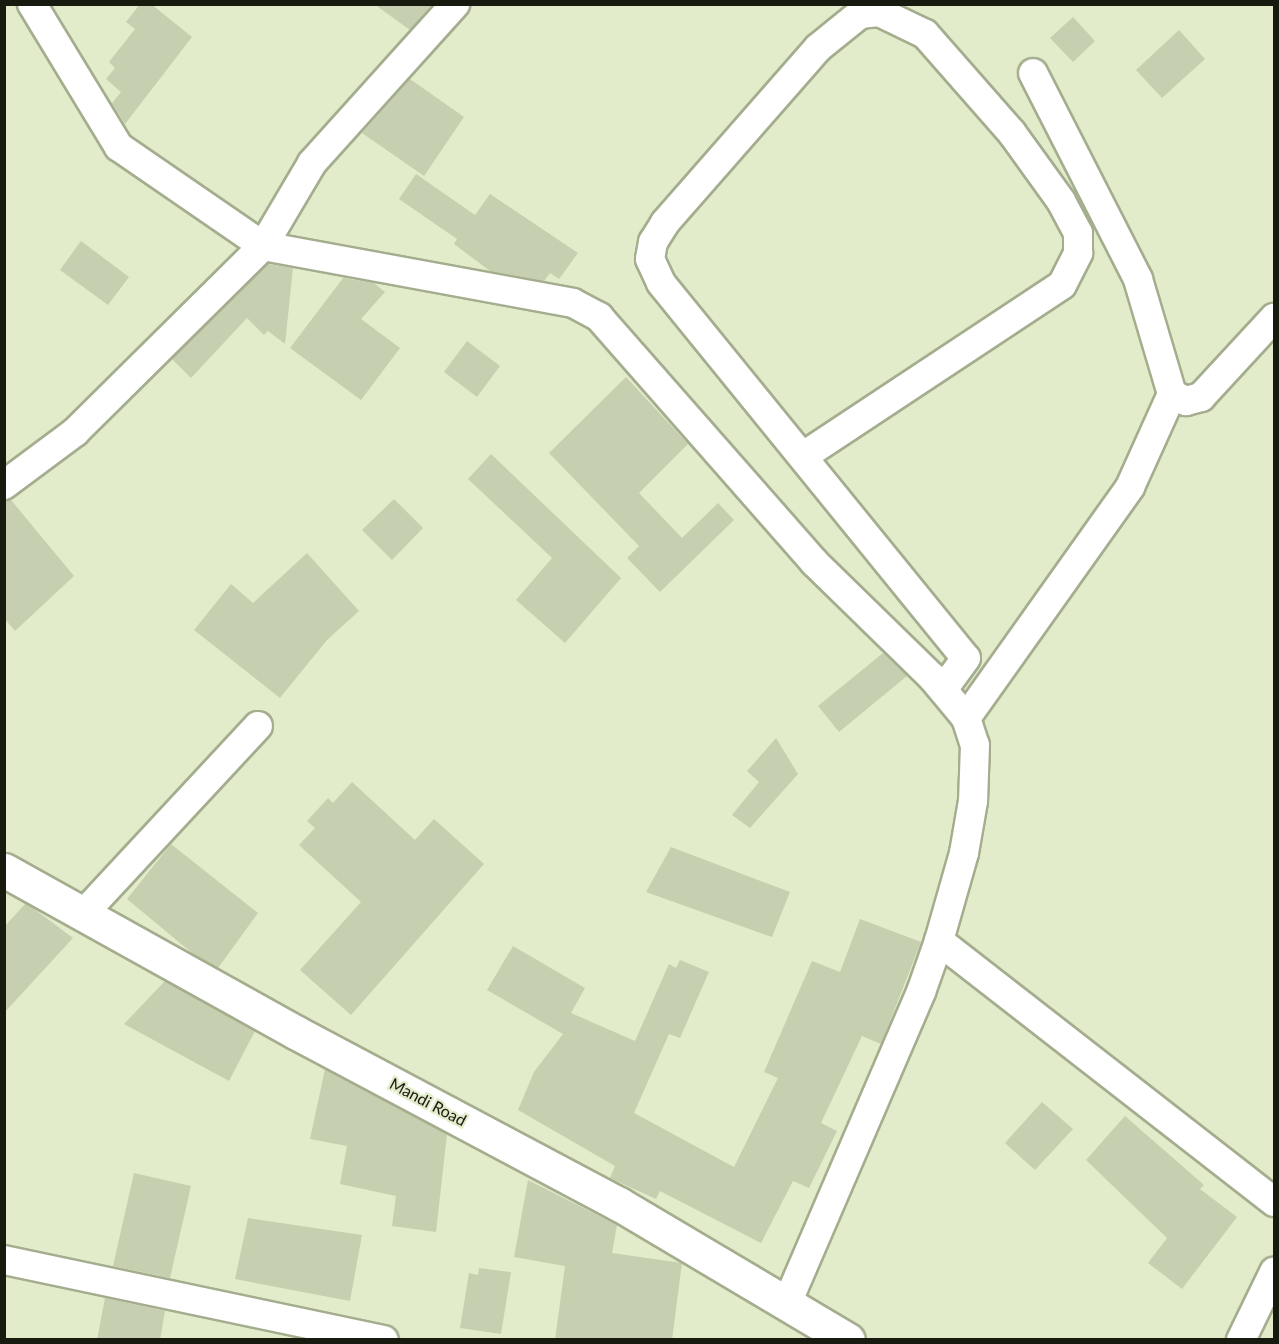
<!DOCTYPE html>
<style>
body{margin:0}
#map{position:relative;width:1279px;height:1344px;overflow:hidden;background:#e2eccb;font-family:Lato,sans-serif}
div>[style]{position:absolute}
.building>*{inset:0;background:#c6cfaf}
.roads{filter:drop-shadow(2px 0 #a4ad8e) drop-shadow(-2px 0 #a4ad8e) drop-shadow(0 2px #a4ad8e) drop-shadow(0 -2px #a4ad8e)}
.minor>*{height:28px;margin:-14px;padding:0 14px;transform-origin:14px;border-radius:14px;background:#fff}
.tertiary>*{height:33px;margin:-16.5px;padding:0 16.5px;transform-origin:16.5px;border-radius:16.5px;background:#fff}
span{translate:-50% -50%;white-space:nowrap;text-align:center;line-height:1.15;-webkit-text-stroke:4.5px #e2eccb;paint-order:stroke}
.street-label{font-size:16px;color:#171a0f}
.frame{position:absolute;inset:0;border:6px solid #171a0f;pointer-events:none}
</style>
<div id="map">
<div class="building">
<i style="clip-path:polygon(140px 4px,151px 4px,192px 37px,125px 124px,112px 103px,121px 92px,106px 79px,115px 68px,109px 62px,135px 29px,126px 22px)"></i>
<i style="clip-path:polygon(374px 4px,432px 4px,410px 30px)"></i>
<i style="clip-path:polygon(1073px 17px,1095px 41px,1073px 62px,1050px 38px)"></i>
<i style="clip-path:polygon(1179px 30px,1205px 59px,1162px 98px,1136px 70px)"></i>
<i style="clip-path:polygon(410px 79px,464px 117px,424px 176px,362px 133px)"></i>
<i style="clip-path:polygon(416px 174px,475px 215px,490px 194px,578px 253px,559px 279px,550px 273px,544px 281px,490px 271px,454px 244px,457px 239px,399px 199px)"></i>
<i style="clip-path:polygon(81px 241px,129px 277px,108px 305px,60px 270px)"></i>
<i style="clip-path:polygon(268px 264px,293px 268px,285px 344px,268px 331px,264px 335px,247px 318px,191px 378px,172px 359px)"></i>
<i style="clip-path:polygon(343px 278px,374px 283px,385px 292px,361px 319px,400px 348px,361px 400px,290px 348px)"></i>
<i style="clip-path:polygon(467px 341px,500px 366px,477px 397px,444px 372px)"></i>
<i style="clip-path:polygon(626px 377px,688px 444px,639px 493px,682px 538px,718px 503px,734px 520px,660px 592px,627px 558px,639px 546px,549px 453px)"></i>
<i style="clip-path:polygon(491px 454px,621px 578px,565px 643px,516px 600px,552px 558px,468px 479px)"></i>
<i style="clip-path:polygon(394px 499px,423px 528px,392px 560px,362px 530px)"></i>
<i style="clip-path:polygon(11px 500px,74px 576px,15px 631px,4px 618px,4px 501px)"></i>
<i style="clip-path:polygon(307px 553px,359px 611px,327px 640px,280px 698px,194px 630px,231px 584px,253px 603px)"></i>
<i style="clip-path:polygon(883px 653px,907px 676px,839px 732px,818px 706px)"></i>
<i style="clip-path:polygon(776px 738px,798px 774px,750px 828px,732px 815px,759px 782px,747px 771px)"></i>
<i style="clip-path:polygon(352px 782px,415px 840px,434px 819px,484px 864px,351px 1015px,300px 970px,361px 902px,299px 845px,315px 828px,307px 821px,328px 798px,333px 803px)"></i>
<i style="clip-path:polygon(171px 844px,258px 913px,218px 968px,192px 953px,127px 899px)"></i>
<i style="clip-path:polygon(671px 847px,790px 892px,772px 937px,646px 892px)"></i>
<i style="clip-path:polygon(26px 903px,73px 938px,4px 1013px,4px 927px)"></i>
<i style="clip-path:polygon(860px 919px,921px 942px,881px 1044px,862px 1036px,821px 1123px,837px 1131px,809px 1188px,793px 1181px,761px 1243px,660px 1191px,656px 1199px,610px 1178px,615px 1166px,518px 1110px,534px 1072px,563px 1034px,487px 990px,513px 946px,585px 988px,571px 1013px,635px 1041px,669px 964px,676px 968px,680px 960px,709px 972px,680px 1038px,669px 1034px,634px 1113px,734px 1167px,778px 1078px,764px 1072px,812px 961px,840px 972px)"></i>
<i style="clip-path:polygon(165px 981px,255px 1031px,229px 1081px,124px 1024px)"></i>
<i style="clip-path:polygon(325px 1069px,447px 1134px,436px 1232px,392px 1226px,396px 1196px,340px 1184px,347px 1146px,310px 1139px)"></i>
<i style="clip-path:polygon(1042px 1102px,1073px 1129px,1035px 1170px,1005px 1143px)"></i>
<i style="clip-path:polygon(1125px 1116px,1204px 1185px,1200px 1189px,1237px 1217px,1182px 1289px,1148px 1263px,1167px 1238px,1086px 1160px)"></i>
<i style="clip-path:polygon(134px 1173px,191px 1186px,170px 1278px,113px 1266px)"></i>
<i style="clip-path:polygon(528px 1180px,617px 1225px,612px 1253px,682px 1263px,672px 1340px,555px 1340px,565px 1266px,514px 1257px)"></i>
<i style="clip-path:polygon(248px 1218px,362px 1235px,350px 1301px,235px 1279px)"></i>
<i style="clip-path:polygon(479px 1268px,511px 1272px,501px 1334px,460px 1328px,469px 1273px,478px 1275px)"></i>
<i style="clip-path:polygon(105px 1298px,165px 1311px,160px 1340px,97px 1340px)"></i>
</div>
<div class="roads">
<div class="minor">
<i style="left:32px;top:4px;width:167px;rotate:58.7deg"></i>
<i style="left:119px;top:147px;width:175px;rotate:34.5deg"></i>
<i style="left:263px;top:246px;width:315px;rotate:10.4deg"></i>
<i style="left:573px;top:303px;width:30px;rotate:28deg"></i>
<i style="left:599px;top:317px;width:326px;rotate:48.7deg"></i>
<i style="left:814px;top:562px;width:165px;rotate:44.3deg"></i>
<i style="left:932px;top:677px;width:53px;rotate:50.3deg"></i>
<i style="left:966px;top:718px;width:28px;rotate:72deg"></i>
<i style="left:975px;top:745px;width:56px;rotate:92deg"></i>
<i style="left:973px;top:801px;width:53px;rotate:99.8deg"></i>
<i style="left:964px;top:853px;width:91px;rotate:105.9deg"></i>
<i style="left:939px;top:941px;width:54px;rotate:109.4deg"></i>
<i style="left:921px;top:992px;width:336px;rotate:113.3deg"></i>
<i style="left:1172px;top:394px;width:16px;rotate:27deg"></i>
<i style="left:1186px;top:401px;width:16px;rotate:-15deg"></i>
<i style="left:1201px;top:397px;width:108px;rotate:-47.3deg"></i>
<i style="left:805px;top:455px;width:308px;rotate:-33.5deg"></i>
<i style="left:1062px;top:285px;width:36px;rotate:-63deg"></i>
<i style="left:1078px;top:253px;width:20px;rotate:-90deg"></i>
<i style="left:1078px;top:233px;width:36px;rotate:-118deg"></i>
<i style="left:1061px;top:201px;width:84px;rotate:-125.8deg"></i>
<i style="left:1012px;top:133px;width:132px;rotate:-131.3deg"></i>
<i style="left:925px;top:34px;width:51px;rotate:-154.4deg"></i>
<i style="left:879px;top:12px;width:19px;rotate:174deg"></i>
<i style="left:860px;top:14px;width:54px;rotate:141deg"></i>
<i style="left:818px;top:48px;width:232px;rotate:131.2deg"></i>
<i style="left:665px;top:223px;width:22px;rotate:122deg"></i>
<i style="left:653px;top:242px;width:17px;rotate:100deg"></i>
<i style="left:650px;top:259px;width:26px;rotate:65deg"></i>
<i style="left:661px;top:283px;width:483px;rotate:50.9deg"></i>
<i style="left:966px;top:658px;width:39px;rotate:126deg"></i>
<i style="left:4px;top:485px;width:89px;rotate:-36.7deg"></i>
<i style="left:75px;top:432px;width:264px;rotate:-44.7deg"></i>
<i style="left:263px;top:246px;width:96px;rotate:-59.4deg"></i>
<i style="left:312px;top:163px;width:214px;rotate:-48deg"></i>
<i style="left:966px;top:718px;width:283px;rotate:-54.6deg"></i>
<i style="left:1130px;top:487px;width:102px;rotate:-65.7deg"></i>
<i style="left:1172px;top:394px;width:120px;rotate:-106.5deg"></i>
<i style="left:1138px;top:279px;width:231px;rotate:-117deg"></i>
<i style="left:85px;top:912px;width:254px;rotate:-47.1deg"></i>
<i style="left:939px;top:941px;width:425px;rotate:37.9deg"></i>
<i style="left:4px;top:1260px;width:388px;rotate:11.9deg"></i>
<i style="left:1241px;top:1340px;width:76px;rotate:-64.1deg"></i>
</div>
<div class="tertiary">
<i style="left:4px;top:870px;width:335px;rotate:29.1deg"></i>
<i style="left:297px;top:1033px;width:365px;rotate:28deg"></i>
<i style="left:619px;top:1204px;width:266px;rotate:30.7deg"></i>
</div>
</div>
<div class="street-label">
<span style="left:428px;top:1102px;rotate:28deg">Mandi Road</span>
</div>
<div class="frame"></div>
</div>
